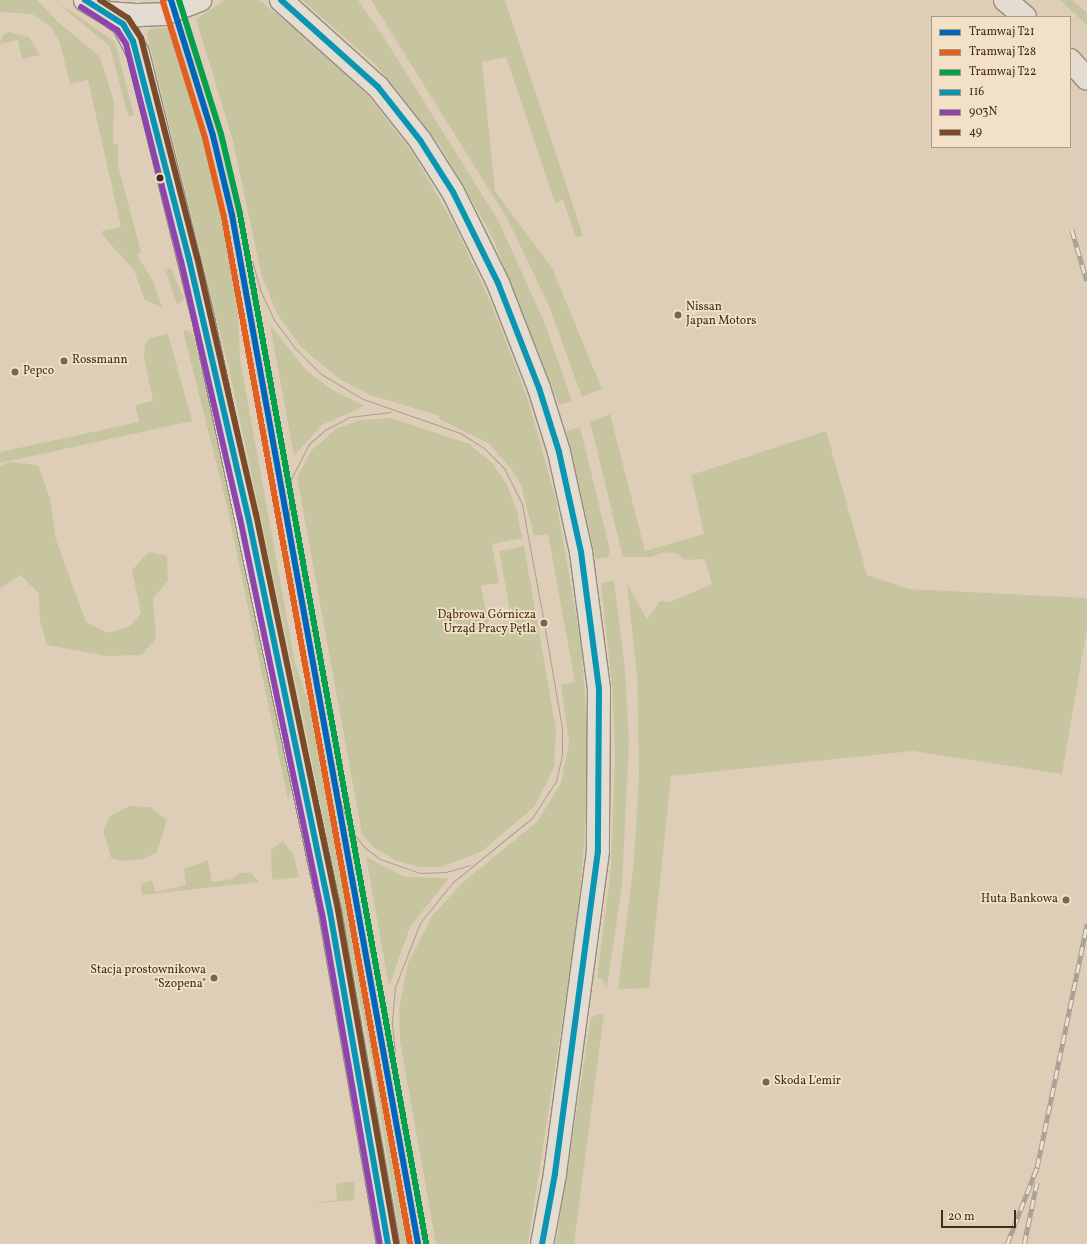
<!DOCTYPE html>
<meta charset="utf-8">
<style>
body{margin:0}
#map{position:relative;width:1087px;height:1244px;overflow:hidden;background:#deceb8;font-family:Vollkorn,serif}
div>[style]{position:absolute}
.green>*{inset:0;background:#c6c5a0}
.roads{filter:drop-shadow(1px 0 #988c7d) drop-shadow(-1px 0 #988c7d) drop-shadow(0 1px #988c7d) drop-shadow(0 -1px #988c7d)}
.tertiary>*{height:22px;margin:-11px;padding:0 11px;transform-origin:11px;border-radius:11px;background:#e4dcd1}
.secondary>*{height:22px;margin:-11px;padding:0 11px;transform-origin:11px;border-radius:11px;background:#e4dcd1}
.tram>*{height:1px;margin:-0.5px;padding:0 0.5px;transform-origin:0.5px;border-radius:0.5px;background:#a8a096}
.rail>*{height:4.5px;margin-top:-2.25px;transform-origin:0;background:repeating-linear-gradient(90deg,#f3e1c7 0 9px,#a8a096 0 18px);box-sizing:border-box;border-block:1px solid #a8a096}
.bus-1>*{height:6px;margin:-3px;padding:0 3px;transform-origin:3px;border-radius:3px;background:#0a96b3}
.bus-2>*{height:6px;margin:-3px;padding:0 3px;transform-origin:3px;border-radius:3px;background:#8e44ad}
.bus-3>*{height:6px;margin:-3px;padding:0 3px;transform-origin:3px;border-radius:3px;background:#7a4b2a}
.tram-1>*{height:6px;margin:-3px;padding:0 3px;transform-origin:3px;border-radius:3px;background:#0065bd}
.tram-2>*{height:6px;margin:-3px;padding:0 3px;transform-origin:3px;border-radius:3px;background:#e05f21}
.tram-3>*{height:6px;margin:-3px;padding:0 3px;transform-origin:3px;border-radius:3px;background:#03a04e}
.dots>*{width:11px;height:11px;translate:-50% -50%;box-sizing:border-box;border:2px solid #f3e1c7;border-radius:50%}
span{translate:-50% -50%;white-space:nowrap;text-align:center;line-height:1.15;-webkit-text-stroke:3.5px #f3e1c7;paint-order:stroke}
.poi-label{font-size:12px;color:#422d1a}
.left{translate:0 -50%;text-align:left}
.right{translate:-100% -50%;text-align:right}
.legend{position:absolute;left:931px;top:16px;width:140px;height:132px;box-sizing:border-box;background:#f3e1c7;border:1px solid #ac9982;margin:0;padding:5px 7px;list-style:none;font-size:12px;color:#422d1a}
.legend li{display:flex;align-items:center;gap:8px;height:20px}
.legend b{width:20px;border:1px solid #ac9982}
.scale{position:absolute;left:941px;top:1210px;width:75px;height:18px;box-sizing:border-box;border:2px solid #422d1a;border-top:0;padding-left:5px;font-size:12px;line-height:14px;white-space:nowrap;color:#422d1a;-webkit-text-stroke:3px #f3e1c7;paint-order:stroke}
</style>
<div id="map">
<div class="green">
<i style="clip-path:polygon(0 0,37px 0,57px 21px,100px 57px,114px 102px,113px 144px,118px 145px,118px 165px,141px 252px,137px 255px,153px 281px,162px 308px,144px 299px,134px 270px,104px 237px,102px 231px,121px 227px,88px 80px,70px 84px,60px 43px,52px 28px,32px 14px,0 12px)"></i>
<i style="clip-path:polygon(55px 0,115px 42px,134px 115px,128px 116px,110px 47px)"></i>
<i style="clip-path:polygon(225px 0,259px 0,306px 37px,368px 96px,412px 152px,456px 228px,491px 303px,528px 400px,555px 496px,581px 642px,587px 723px,587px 807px,578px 919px,528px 1244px,436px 1244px,400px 1041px,399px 1008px,408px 963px,432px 916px,463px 882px,537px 822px,561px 783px,569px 743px,561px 685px,575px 682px,548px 534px,534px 536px,521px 485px,510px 467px,488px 443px,439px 419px,440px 416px,370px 395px,342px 381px,301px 347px,277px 314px,261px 273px,233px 141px,196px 19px)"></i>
<i style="clip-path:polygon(302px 0,358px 0,385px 39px,499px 222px,545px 324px,572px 401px,559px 405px,492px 236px,440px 145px,376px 65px)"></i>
<i style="clip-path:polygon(371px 0,505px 0,583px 236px,576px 237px,563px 200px,555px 203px,506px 57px,482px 62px,495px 191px,552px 268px,602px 389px,582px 397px,549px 306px,508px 220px)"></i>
<i style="clip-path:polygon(1060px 0,1072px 0,1087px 13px,1087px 25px)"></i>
<i style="clip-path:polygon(173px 27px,225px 210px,234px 282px,237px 282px,240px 359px,295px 663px,321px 742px,326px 770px,323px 771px,332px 800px,412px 1244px,401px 1244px,372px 1062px,297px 688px,229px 369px,147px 34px,150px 29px)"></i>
<i style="clip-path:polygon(8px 32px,29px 37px,40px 55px,22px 59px,18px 40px,0 44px,2px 36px)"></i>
<i style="clip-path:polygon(171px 268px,184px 299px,177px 305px,166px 271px)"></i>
<i style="clip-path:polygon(270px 325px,307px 371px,331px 389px,365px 406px,322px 425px,294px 456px)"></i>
<i style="clip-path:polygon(186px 330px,193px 334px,232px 505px,292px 787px,288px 800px,227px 506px,183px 331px)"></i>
<i style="clip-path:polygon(168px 334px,192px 421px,0 463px,0 452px,139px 422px,135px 405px,153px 401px,144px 357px,145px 344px,150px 338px)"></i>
<i style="clip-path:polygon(610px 414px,645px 551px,704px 534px,691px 475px,826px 431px,867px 575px,909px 589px,1087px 598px,1087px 629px,1062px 774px,913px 751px,671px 776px,649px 988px,618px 989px,634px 862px,639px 774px,637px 675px,627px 584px,647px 619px,660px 601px,670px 602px,712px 584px,705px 559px,685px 560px,678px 554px,665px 552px,651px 557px,623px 557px,590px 422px)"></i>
<i style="clip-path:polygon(391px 418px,469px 444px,492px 463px,506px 483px,517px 511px,522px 538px,492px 544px,499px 583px,481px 586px,487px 617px,491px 626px,512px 622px,499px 551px,524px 546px,556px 729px,554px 768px,535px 806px,481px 852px,441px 867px,419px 867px,397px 861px,373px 847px,362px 834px,297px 477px,311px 451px,337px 428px,361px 420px)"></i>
<i style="clip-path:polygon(580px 427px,610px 550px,608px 557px,596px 559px,566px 431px)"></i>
<i style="clip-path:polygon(9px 462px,38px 465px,50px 498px,56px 540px,86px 622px,108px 633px,130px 626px,141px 613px,132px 570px,149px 552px,167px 556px,168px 581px,153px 598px,156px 638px,142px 655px,107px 656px,47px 645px,40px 621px,39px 594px,21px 575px,0 588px,0 466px)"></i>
<i style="clip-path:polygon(614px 581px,625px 669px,629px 742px,622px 885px,607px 988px,602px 979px,597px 978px,611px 869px,615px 756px,612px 685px,601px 583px)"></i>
<i style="clip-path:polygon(129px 806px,150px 807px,167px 820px,157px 852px,143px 859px,124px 861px,111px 858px,103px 831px,110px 816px)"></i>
<i style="clip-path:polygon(283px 841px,294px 856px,299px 877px,272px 880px,271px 850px)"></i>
<i style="clip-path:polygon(366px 857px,405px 877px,449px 878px,410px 927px,389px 987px)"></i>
<i style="clip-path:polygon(208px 860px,212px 882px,232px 879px,239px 873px,251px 873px,259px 882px,142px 895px,141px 884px,152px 880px,155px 892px,186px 885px,184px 869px)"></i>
<i style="clip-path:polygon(604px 1013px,574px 1244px,556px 1244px,591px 1017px)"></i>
<i style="clip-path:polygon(355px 1181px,354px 1200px,309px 1204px,337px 1200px,336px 1184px)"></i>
</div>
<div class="roads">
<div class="tertiary">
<i style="left:1005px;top:0;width:26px;rotate:40deg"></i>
<i style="left:1070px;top:60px;width:25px;rotate:48deg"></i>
</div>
<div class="secondary">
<i style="left:85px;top:0;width:26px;rotate:31deg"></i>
<i style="left:107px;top:13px;width:32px;rotate:4deg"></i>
<i style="left:139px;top:15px;width:25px;rotate:-2deg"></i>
<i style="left:164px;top:14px;width:39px;rotate:-21deg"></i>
<i style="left:281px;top:0;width:130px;rotate:41.9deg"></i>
<i style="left:378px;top:87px;width:68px;rotate:51.6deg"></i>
<i style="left:420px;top:140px;width:62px;rotate:57.6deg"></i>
<i style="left:453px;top:192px;width:102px;rotate:63.7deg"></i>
<i style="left:498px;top:283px;width:113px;rotate:68.7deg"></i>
<i style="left:539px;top:388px;width:67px;rotate:72.6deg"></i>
<i style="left:559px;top:452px;width:102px;rotate:77.6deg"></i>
<i style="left:581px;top:552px;width:138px;rotate:82.5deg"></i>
<i style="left:599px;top:689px;width:162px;rotate:90.4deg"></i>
<i style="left:598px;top:851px;width:326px;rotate:97.6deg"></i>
<i style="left:555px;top:1174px;width:71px;rotate:100.5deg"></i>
<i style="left:107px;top:13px;width:19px;rotate:35deg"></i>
<i style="left:123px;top:24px;width:33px;rotate:63deg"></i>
<i style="left:138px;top:53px;width:268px;rotate:76.2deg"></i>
<i style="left:202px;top:313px;width:613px;rotate:77.94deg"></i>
<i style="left:330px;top:912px;width:337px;rotate:80.1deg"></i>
</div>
</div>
<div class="tram">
<i style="left:252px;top:261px;width:32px;rotate:74deg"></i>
<i style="left:261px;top:292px;width:31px;rotate:65deg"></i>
<i style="left:274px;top:320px;width:36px;rotate:53deg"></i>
<i style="left:296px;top:349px;width:35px;rotate:45deg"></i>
<i style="left:321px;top:374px;width:49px;rotate:30.8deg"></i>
<i style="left:363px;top:399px;width:103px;rotate:19.3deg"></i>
<i style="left:460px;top:433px;width:28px;rotate:32deg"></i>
<i style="left:484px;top:448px;width:28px;rotate:45deg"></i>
<i style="left:504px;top:468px;width:40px;rotate:63.4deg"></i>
<i style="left:522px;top:504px;width:121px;rotate:79.5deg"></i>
<i style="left:544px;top:623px;width:107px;rotate:80.3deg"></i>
<i style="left:562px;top:728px;width:27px;rotate:90deg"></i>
<i style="left:562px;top:755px;width:27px;rotate:103deg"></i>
<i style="left:556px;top:781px;width:44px;rotate:123deg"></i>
<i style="left:532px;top:818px;width:103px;rotate:140.9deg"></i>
<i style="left:452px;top:883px;width:51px;rotate:128.7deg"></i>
<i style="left:420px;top:923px;width:69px;rotate:111.3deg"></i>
<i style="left:395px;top:987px;width:37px;rotate:95deg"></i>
<i style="left:392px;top:1024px;width:28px;rotate:84deg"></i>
<i style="left:289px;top:530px;width:47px;rotate:-90deg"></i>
<i style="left:289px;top:483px;width:44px;rotate:-62.9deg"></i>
<i style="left:309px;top:444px;width:21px;rotate:-41deg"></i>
<i style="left:325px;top:430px;width:27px;rotate:-28deg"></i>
<i style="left:349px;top:417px;width:42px;rotate:-6.8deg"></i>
<i style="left:335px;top:786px;width:43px;rotate:71.1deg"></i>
<i style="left:349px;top:827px;width:25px;rotate:53deg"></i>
<i style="left:364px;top:847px;width:20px;rotate:37deg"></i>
<i style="left:380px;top:859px;width:42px;rotate:19.3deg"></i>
<i style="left:420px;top:873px;width:26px;rotate:-2deg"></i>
<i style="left:446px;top:872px;width:25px;rotate:-16deg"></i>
</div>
<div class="rail">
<i style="left:1072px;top:230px;width:53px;rotate:73.6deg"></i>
<i style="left:1007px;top:1244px;width:83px;rotate:-68.7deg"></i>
<i style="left:1037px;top:1167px;width:248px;rotate:-78.4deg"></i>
<i style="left:1024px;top:1244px;width:63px;rotate:-78.2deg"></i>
</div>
<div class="bus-1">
<i style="left:85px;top:0;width:45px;rotate:32.3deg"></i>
<i style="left:123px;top:24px;width:20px;rotate:60deg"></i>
<i style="left:133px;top:41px;width:225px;rotate:75.6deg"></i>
<i style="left:189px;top:259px;width:264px;rotate:77.1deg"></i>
<i style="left:248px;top:516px;width:404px;rotate:78.3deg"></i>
<i style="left:330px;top:912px;width:337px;rotate:80.1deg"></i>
<i style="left:281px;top:0;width:130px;rotate:41.9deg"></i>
<i style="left:378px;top:87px;width:68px;rotate:51.6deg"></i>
<i style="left:420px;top:140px;width:62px;rotate:57.6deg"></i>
<i style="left:453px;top:192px;width:102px;rotate:63.7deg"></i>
<i style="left:498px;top:283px;width:113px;rotate:68.7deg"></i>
<i style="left:539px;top:388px;width:67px;rotate:72.6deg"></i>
<i style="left:559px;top:452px;width:102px;rotate:77.6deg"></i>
<i style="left:581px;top:552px;width:138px;rotate:82.5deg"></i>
<i style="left:599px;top:689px;width:162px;rotate:90.4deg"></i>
<i style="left:598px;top:851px;width:326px;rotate:97.6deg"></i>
<i style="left:555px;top:1174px;width:71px;rotate:100.5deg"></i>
</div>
<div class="bus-2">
<i style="left:81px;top:7px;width:43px;rotate:32.6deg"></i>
<i style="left:117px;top:30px;width:17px;rotate:57deg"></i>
<i style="left:126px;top:44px;width:224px;rotate:75.8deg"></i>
<i style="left:181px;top:261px;width:264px;rotate:77.1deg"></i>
<i style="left:240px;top:518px;width:403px;rotate:78.3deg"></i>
<i style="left:322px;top:913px;width:336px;rotate:80.1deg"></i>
</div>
<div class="bus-3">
<i style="left:100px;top:0;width:33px;rotate:33deg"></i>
<i style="left:128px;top:18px;width:24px;rotate:57deg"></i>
<i style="left:141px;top:38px;width:226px;rotate:75.7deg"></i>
<i style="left:197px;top:257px;width:264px;rotate:77.1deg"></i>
<i style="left:256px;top:514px;width:404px;rotate:78.3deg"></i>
<i style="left:338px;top:910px;width:338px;rotate:80.1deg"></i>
</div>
<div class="tram-1">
<i style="left:171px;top:0;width:142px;rotate:72.8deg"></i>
<i style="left:213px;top:136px;width:81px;rotate:76.5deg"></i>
<i style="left:232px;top:215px;width:1046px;rotate:79.75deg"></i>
</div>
<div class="tram-2">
<i style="left:163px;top:2px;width:142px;rotate:72.8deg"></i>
<i style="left:205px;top:138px;width:81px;rotate:76.5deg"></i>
<i style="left:224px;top:217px;width:1044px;rotate:79.73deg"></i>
</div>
<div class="tram-3">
<i style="left:179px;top:0;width:140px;rotate:72.6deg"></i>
<i style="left:221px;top:134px;width:82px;rotate:76.6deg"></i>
<i style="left:240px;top:214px;width:1046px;rotate:79.75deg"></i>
</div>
<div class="dots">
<i style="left:160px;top:178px;background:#422d1a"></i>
<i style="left:678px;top:315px;background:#796551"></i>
<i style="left:64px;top:361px;background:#796551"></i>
<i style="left:15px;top:372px;background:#796551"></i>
<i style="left:544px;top:623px;background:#796551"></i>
<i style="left:1066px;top:900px;background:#796551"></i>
<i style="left:214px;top:978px;background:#796551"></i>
<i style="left:766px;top:1082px;background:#796551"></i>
</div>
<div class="poi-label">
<span class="left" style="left:686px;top:315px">Nissan<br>Japan Motors</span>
<span class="left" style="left:72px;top:361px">Rossmann</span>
<span class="left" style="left:23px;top:372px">Pepco</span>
<span class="right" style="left:536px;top:623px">Dąbrowa Górnicza<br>Urząd Pracy Pętla</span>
<span class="right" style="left:1058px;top:900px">Huta Bankowa</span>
<span class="right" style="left:206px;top:978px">Stacja prostownikowa<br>"Szopena"</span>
<span class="left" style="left:774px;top:1082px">Skoda L'emir</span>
</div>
<ul class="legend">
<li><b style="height:5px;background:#0065bd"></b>Tramwaj T21</li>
<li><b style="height:5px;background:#e05f21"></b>Tramwaj T28</li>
<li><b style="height:5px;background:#03a04e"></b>Tramwaj T22</li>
<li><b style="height:5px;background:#0a96b3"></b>116</li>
<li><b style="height:5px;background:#8e44ad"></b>903N</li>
<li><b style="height:5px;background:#7a4b2a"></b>49</li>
</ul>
<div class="scale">20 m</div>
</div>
